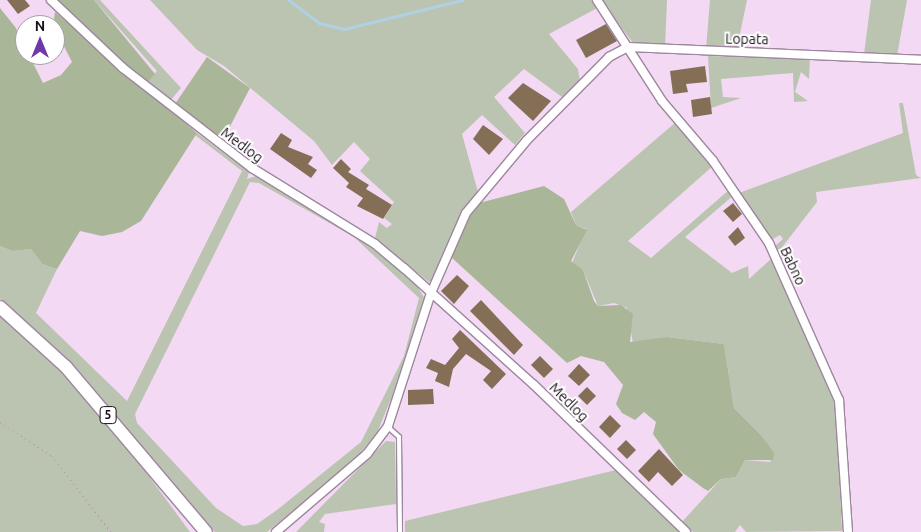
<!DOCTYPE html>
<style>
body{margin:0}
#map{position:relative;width:921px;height:532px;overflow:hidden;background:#f3d9f4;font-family:Ubuntu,sans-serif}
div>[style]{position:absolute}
.green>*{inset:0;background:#bbc4b0}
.forest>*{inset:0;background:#a9b697}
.stream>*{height:2.5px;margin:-1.25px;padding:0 1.25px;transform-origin:1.25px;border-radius:1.25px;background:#aed1e4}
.building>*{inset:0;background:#846f56}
.path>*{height:1px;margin-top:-0.5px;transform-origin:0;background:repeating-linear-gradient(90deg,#a894a9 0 1px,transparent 0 5px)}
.roads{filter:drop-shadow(1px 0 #9e869f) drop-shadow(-1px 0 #9e869f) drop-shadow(0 1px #9e869f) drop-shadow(0 -1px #9e869f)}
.lane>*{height:4px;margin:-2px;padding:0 2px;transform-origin:2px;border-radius:2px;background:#fff}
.street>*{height:8px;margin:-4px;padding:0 4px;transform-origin:4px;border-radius:4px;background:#fff}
.primary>*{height:12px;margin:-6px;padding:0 6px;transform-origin:6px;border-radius:6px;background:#fff}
span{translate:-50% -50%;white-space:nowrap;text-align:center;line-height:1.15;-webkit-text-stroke:4px #fff;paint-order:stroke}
.shield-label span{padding:1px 4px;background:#fff;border:1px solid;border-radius:4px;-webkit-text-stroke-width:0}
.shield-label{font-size:12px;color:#181019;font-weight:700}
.street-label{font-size:14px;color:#181019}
.north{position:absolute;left:15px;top:15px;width:50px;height:50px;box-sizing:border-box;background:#fff;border:1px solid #a39fa3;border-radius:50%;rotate:0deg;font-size:14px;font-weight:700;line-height:20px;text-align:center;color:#181019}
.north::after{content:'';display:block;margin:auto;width:18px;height:22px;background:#6f37ad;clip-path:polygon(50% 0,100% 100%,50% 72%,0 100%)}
</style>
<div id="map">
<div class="green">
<i style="clip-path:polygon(94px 0,100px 0,181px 88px,170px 101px,147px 83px,157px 71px)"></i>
<i style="clip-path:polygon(150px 0,593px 0,599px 7px,549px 34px,578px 69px,580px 81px,562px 97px,524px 69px,494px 97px,525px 133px,515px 145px,482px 115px,462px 134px,478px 192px,460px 217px,434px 280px,429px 282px,375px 238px,379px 222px,387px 228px,392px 224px,384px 218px,394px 202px,360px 171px,370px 159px,354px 142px,332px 165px,314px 141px,224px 66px,197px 50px)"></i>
<i style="clip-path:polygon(601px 0,667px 0,665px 47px,633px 43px)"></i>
<i style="clip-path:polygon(710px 0,747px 0,737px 48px,706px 49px)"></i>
<i style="clip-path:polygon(871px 0,907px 0,897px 56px,864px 54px)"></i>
<i style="clip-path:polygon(708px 56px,810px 58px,809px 79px,801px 72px,795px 92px,808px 101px,794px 102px,793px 73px,721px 79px,723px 97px,741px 98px,711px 108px)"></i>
<i style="clip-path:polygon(899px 103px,903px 103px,916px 175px,921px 178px,816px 192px,817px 202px,776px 255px,775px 246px,783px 239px,780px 235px,771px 240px,739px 193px,903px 133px)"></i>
<i style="clip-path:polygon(676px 122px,714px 165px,628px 241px,651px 258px,730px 189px,735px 194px,685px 237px,732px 273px,748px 266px,749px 279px,772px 258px,836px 399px,842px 531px,746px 532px,740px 525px,735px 532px,693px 532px,682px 522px,721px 479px,736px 477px,745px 460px,771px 462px,760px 434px,734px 408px,724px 344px,667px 337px,633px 344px,627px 308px,614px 303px,598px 306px,583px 270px,572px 263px,586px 229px,576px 225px,571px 212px)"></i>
<i style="clip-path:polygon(evenodd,197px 133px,249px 172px,247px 179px,256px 176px,356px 236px,414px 281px,425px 299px,404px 367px,377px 433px,351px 464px,267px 532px,215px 532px,62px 355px,0 298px,0 246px,12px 251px,31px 249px,42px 264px,57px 269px,36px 313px,127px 401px,242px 171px,195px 135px,197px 133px,250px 182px,259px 183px,354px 237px,419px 298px,404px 356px,361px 442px,277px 510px,257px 524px,243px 526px,216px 508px,137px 423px,135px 414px,250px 182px)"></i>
<i style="clip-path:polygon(0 315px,58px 369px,120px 437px,190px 532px,0 532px)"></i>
<i style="clip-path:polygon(386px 441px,395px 442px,396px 504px,325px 514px,319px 522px,325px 524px,324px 532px,296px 532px)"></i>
<i style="clip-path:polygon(616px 470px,681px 532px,405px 532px,405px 521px)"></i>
</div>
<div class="forest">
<i style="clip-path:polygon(55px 0,94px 0,155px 74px,147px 83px)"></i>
<i style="clip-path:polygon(0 8px,16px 28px,25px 55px,29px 55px,43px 83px,61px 75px,72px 62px,53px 25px,55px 12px,197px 133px,141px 221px,122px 232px,102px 236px,80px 231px,57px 269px,42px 264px,31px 249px,12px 251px,0 246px)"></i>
<i style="clip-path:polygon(207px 57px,250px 88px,226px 134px,218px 138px,175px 104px)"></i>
<i style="clip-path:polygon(544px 186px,564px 199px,576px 225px,587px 230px,571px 261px,583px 270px,594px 301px,598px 306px,621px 305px,633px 314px,630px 342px,667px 337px,724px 344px,734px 408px,760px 434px,774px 453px,773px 460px,745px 460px,736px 477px,721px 479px,708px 491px,703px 488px,679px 470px,653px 434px,656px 422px,644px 412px,635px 420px,622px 413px,616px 404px,623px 385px,604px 362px,581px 356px,567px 363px,451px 257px,466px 219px,479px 203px)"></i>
</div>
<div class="stream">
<i style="left:289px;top:0;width:38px;rotate:37deg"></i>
<i style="left:319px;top:23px;width:26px;rotate:13deg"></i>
<i style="left:344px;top:29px;width:122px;rotate:-13.8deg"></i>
</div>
<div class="building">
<i style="clip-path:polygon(7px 0,25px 0,30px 6px,18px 14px)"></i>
<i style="clip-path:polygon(606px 24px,617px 41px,586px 58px,576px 40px)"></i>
<i style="clip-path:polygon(705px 66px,707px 82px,686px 84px,688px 92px,673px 94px,670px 71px)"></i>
<i style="clip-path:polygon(523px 83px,551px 101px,533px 121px,508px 98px)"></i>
<i style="clip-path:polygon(710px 97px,712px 114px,693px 117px,691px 100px)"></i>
<i style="clip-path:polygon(483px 125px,503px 139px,489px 155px,473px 139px)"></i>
<i style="clip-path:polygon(281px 133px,292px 140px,288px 147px,313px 157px,308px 164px,317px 170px,311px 178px,270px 149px)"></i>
<i style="clip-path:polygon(341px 159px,351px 169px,348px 172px,369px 185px,366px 189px,392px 205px,383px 219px,357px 206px,363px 198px,346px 187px,349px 183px,333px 168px)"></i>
<i style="clip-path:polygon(733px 203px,742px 214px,733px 222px,723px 211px)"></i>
<i style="clip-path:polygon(738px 227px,745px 238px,735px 246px,728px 237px)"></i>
<i style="clip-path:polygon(457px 275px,469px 286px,454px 304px,441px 291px)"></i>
<i style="clip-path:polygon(481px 300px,523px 345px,514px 355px,470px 311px)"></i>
<i style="clip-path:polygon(460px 330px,506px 374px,492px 389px,483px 380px,491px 371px,466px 354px,453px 369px,449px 387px,435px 381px,438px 373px,426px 368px,431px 359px,445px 365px,459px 348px,452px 339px)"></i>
<i style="clip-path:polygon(540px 356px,553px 369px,544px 378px,531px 365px)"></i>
<i style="clip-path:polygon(579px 364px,590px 375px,579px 386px,568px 376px)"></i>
<i style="clip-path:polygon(587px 387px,596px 396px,587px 405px,578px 396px)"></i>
<i style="clip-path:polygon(433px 389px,434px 404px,408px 405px,408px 390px)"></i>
<i style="clip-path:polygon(610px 415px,621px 426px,610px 438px,599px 427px)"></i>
<i style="clip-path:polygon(626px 440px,636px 450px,627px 459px,617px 449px)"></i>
<i style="clip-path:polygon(659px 449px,683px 475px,672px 486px,658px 472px,649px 482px,638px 471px)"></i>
</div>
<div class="path">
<i style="left:0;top:422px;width:62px;rotate:33.2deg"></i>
<i style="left:52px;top:456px;width:96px;rotate:52.2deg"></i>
</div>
<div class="roads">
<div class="lane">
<i style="left:388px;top:427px;width:15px;rotate:42deg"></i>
<i style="left:399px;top:437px;width:95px;rotate:89.4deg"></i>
</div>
<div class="street">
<i style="left:51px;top:0;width:99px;rotate:43.4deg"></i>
<i style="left:123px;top:68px;width:163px;rotate:37.8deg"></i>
<i style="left:252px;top:168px;width:145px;rotate:31.7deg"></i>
<i style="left:375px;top:244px;width:38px;rotate:40deg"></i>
<i style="left:404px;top:268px;width:175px;rotate:42deg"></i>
<i style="left:534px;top:385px;width:211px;rotate:44deg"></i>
<i style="left:597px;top:0;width:120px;rotate:57.2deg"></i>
<i style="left:662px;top:101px;width:79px;rotate:49.6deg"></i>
<i style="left:713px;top:161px;width:99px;rotate:55.7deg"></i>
<i style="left:769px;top:243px;width:172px;rotate:66deg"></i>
<i style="left:839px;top:400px;width:132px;rotate:86.1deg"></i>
<i style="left:628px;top:47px;width:293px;rotate:2.5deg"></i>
<i style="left:276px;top:532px;width:120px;rotate:-40.6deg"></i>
<i style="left:367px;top:454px;width:35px;rotate:-53deg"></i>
<i style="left:388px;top:426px;width:140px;rotate:-72.1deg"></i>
<i style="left:431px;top:293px;width:87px;rotate:-66.4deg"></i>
<i style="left:466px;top:213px;width:95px;rotate:-50.1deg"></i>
<i style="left:527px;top:140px;width:117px;rotate:-45.3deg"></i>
<i style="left:609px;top:57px;width:21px;rotate:-28deg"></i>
</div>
<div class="primary">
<i style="left:0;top:307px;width:89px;rotate:42.3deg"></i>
<i style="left:66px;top:367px;width:216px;rotate:49.7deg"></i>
</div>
</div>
<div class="shield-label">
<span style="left:108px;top:415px">5</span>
</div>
<div class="street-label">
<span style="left:747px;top:39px;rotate:1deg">Lopata</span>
<span style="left:242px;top:145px;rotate:37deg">Medlog</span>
<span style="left:793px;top:266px;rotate:65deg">Babno</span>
<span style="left:569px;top:402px;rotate:45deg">Medlog</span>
</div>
<div class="north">N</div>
</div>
